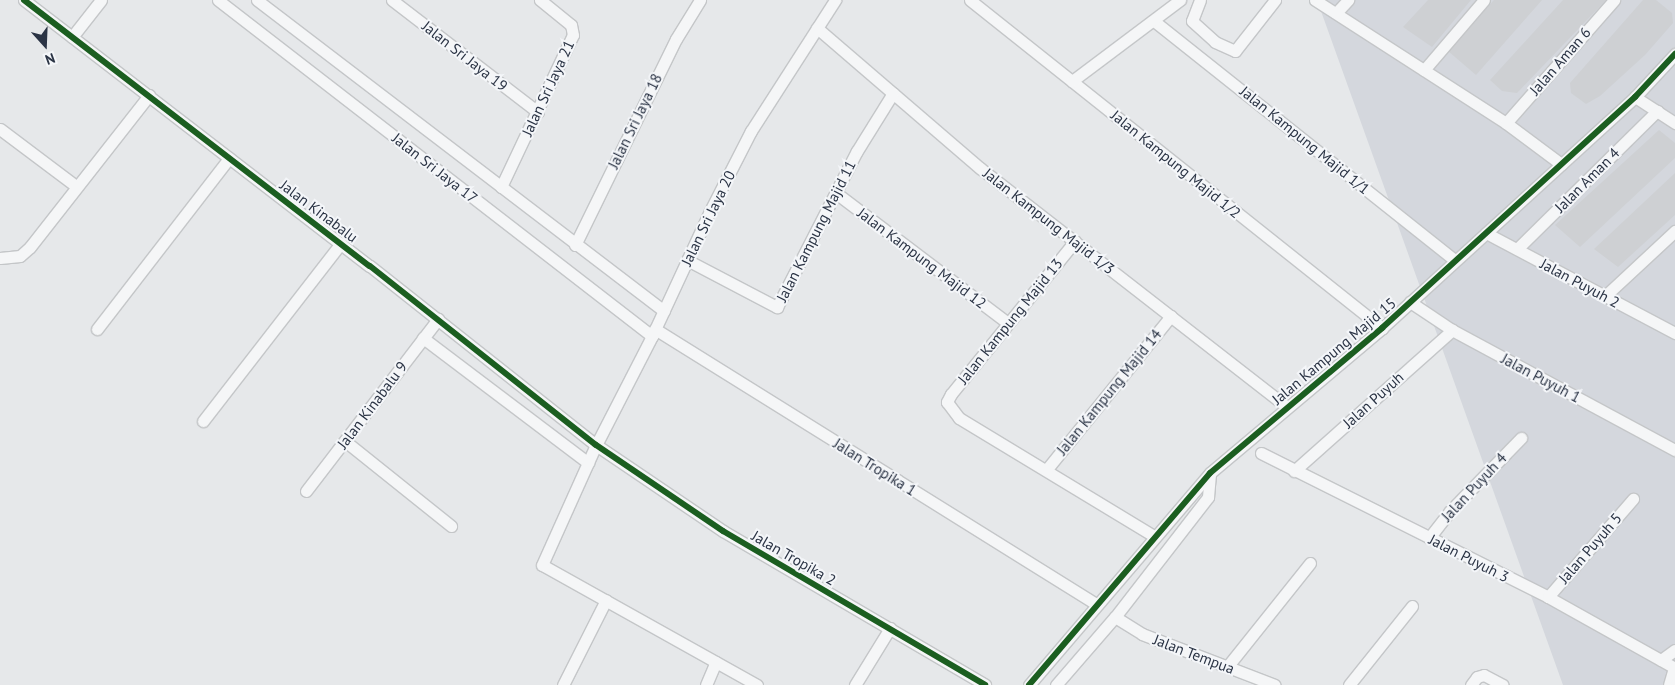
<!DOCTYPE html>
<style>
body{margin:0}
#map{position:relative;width:1675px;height:685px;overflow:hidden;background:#e6e8ea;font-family:"PT Sans",sans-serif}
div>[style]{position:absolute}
.built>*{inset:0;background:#d4d7dd}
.building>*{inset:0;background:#ced0d3}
.roads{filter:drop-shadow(1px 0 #c4c6c8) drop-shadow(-1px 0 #c4c6c8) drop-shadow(0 1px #c4c6c8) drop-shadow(0 -1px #c4c6c8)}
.street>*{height:11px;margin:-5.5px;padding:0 5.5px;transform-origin:5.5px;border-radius:5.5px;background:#f5f6f7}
.cycleway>*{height:6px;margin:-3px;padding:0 3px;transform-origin:3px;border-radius:3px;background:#1b5e20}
span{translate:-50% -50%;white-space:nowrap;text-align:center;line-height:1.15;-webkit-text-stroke:4px #f4f6f9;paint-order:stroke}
.street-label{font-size:15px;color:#2b3445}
.north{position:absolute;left:20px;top:20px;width:50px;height:50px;-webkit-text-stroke:4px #f4f6f9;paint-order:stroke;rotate:160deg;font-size:14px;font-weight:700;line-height:20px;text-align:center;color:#2b3445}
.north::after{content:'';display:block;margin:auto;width:18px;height:22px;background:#2b3445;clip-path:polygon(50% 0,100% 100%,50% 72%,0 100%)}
</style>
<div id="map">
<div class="built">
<i style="clip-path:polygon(1317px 0,1675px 0,1675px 685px,1563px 685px)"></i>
</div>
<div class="building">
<i style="clip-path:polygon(1428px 0,1471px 0,1432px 47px,1403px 27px)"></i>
<i style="clip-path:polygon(1494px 0,1542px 0,1476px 75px,1448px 51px)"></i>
<i style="clip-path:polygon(1563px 0,1606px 0,1517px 93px,1502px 91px,1490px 80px)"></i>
<i style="clip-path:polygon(1643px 0,1656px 0,1672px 13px,1673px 23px,1645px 55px,1600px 96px,1586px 104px,1571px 93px,1570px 83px)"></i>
<i style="clip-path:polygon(1659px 130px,1675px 143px,1675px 158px,1580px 247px,1555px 225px)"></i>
<i style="clip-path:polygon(1675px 173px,1675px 215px,1618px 267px,1594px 249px)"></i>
</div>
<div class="roads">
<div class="street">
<i style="left:24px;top:0;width:436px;rotate:37.6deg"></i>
<i style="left:370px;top:266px;width:288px;rotate:38.4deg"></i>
<i style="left:596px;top:445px;width:153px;rotate:34.1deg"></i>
<i style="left:723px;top:531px;width:304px;rotate:30.4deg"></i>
<i style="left:218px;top:0;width:549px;rotate:37.75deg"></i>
<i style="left:257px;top:0;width:512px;rotate:37.38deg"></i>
<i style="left:392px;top:0;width:184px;rotate:37.5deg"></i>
<i style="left:970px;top:0;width:527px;rotate:38.52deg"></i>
<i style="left:1200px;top:0;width:22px;rotate:111deg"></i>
<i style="left:1192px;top:21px;width:31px;rotate:42deg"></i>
<i style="left:1215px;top:42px;width:22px;rotate:24deg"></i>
<i style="left:1235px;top:51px;width:65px;rotate:-51.9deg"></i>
<i style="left:1315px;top:0;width:227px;rotate:32.8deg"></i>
<i style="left:1506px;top:123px;width:69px;rotate:36.7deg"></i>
<i style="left:1336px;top:13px;width:18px;rotate:-47deg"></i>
<i style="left:1154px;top:21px;width:384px;rotate:38.5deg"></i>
<i style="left:817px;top:28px;width:215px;rotate:40.7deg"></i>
<i style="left:980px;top:168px;width:389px;rotate:37.9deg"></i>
<i style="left:72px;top:37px;width:47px;rotate:-51.9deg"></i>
<i style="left:1424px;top:70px;width:92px;rotate:-49.4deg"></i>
<i style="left:1072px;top:81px;width:135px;rotate:-36.9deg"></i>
<i style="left:1635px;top:97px;width:48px;rotate:33deg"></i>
<i style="left:1506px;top:123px;width:164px;rotate:-48.7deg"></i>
<i style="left:0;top:129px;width:95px;rotate:36.9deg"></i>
<i style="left:501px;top:187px;width:168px;rotate:-64.7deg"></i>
<i style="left:573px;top:35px;width:10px;rotate:-101deg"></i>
<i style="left:571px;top:25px;width:40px;rotate:-141deg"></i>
<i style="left:836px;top:193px;width:216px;rotate:37.1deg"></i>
<i style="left:1486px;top:233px;width:214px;rotate:27.9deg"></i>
<i style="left:1075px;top:241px;width:197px;rotate:129deg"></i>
<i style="left:951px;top:394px;width:9px;rotate:117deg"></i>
<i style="left:947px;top:402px;width:20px;rotate:53deg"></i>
<i style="left:959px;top:418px;width:228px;rotate:31.2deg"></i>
<i style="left:575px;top:245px;width:229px;rotate:-63.9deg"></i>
<i style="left:676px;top:39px;width:46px;rotate:-58.4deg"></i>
<i style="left:1517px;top:249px;width:197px;rotate:-44.6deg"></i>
<i style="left:0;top:258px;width:20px;rotate:-6deg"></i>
<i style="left:20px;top:256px;width:13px;rotate:-42deg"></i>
<i style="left:30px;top:247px;width:193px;rotate:-51.9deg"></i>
<i style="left:687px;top:260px;width:102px;rotate:27.6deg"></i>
<i style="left:777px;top:307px;width:175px;rotate:-62.9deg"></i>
<i style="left:857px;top:151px;width:68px;rotate:-58.2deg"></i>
<i style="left:1605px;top:296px;width:96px;rotate:-42.9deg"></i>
<i style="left:1410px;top:302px;width:50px;rotate:33.7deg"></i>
<i style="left:1452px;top:330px;width:253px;rotate:28.3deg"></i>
<i style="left:97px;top:329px;width:216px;rotate:-52.3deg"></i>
<i style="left:655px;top:329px;width:520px;rotate:31.95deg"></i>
<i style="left:423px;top:338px;width:207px;rotate:37.1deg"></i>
<i style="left:203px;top:421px;width:225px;rotate:-52.2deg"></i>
<i style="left:345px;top:441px;width:136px;rotate:38.7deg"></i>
<i style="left:1261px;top:453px;width:321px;rotate:26.6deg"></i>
<i style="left:1548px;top:597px;width:145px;rotate:29.2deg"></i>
<i style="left:1047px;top:469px;width:197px;rotate:-51deg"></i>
<i style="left:1294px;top:471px;width:212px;rotate:-41.7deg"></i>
<i style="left:306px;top:491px;width:217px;rotate:-52.5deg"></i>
<i style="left:1429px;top:538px;width:34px;rotate:-52deg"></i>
<i style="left:1450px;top:511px;width:102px;rotate:-45.8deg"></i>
<i style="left:1548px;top:597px;width:130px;rotate:-49.1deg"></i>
<i style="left:1115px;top:617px;width:32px;rotate:32deg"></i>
<i style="left:1142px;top:634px;width:142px;rotate:21deg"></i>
<i style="left:1661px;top:660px;width:17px;rotate:-36deg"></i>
<i style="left:1227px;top:667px;width:133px;rotate:-51.4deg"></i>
<i style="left:563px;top:685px;width:95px;rotate:-63.2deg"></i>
<i style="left:706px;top:685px;width:25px;rotate:-67deg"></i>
<i style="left:757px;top:685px;width:246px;rotate:-150.8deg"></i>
<i style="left:542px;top:565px;width:132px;rotate:-65.8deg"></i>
<i style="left:596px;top:445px;width:123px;rotate:-62.8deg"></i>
<i style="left:652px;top:336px;width:136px;rotate:-65.1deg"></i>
<i style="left:709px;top:213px;width:92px;rotate:-62.9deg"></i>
<i style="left:751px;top:131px;width:156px;rotate:-57.3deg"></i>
<i style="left:855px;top:685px;width:67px;rotate:-58.4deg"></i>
<i style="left:1029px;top:685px;width:279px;rotate:-49.5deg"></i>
<i style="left:1210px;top:473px;width:225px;rotate:-40.1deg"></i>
<i style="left:1382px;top:328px;width:343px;rotate:-42.4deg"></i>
<i style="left:1635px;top:97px;width:59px;rotate:-47.1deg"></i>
<i style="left:1056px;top:685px;width:90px;rotate:-49.1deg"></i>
<i style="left:1115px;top:617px;width:152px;rotate:-52.2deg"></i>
<i style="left:1208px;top:497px;width:24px;rotate:-85deg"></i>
<i style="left:1349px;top:685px;width:101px;rotate:-51.4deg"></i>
<i style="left:1471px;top:685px;width:10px;rotate:-53deg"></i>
<i style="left:1477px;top:677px;width:7px;rotate:-16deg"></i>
<i style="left:1484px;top:675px;width:21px;rotate:28deg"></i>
<i style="left:1669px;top:685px;width:18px;rotate:-74deg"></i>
</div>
</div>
<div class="cycleway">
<i style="left:24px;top:0;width:436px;rotate:37.6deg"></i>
<i style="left:370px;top:266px;width:288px;rotate:38.4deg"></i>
<i style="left:596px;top:445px;width:153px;rotate:34.1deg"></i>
<i style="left:723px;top:531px;width:304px;rotate:30.4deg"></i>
<i style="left:1029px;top:685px;width:279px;rotate:-49.5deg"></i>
<i style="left:1210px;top:473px;width:225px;rotate:-40.1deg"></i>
<i style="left:1382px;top:328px;width:343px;rotate:-42.4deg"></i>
<i style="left:1635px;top:97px;width:59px;rotate:-47.1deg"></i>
</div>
<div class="street-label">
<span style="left:465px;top:56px;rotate:38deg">Jalan Sri Jaya 19</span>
<span style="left:1560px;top:61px;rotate:-49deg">Jalan Aman 6</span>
<span style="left:548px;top:88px;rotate:-65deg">Jalan Sri Jaya 21</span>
<span style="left:635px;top:121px;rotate:-64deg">Jalan Sri Jaya 18</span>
<span style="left:1305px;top:140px;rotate:39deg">Jalan Kampung Majid 1/1</span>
<span style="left:1176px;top:164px;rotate:39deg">Jalan Kampung Majid 1/2</span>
<span style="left:435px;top:168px;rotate:38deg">Jalan Sri Jaya 17</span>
<span style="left:1587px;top:180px;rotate:-45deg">Jalan Aman 4</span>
<span style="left:319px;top:211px;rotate:37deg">Jalan Kinabalu</span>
<span style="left:708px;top:218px;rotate:-64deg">Jalan Sri Jaya 20</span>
<span style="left:1049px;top:221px;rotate:38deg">Jalan Kampung Majid 1/3</span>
<span style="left:816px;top:231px;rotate:-63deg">Jalan Kampung Majid 11</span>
<span style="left:922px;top:258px;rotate:37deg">Jalan Kampung Majid 12</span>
<span style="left:1580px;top:283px;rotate:28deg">Jalan Puyuh 2</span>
<span style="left:1010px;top:321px;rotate:-51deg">Jalan Kampung Majid 13</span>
<span style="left:1334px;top:351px;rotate:-40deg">Jalan Kampung Majid 15</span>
<span style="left:1541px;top:378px;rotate:28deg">Jalan Puyuh 1</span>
<span style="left:1109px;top:392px;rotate:-51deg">Jalan Kampung Majid 14</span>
<span style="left:1373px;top:400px;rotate:-42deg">Jalan Puyuh</span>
<span style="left:372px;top:405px;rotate:-53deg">Jalan Kinabalu 9</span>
<span style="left:875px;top:467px;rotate:32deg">Jalan Tropika 1</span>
<span style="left:1474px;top:487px;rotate:-47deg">Jalan Puyuh 4</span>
<span style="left:1590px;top:548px;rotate:-49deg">Jalan Puyuh 5</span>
<span style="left:794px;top:558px;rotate:30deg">Jalan Tropika 2</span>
<span style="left:1469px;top:558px;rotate:27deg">Jalan Puyuh 3</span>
<span style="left:1194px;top:654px;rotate:21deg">Jalan Tempua</span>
</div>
<div class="north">N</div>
</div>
